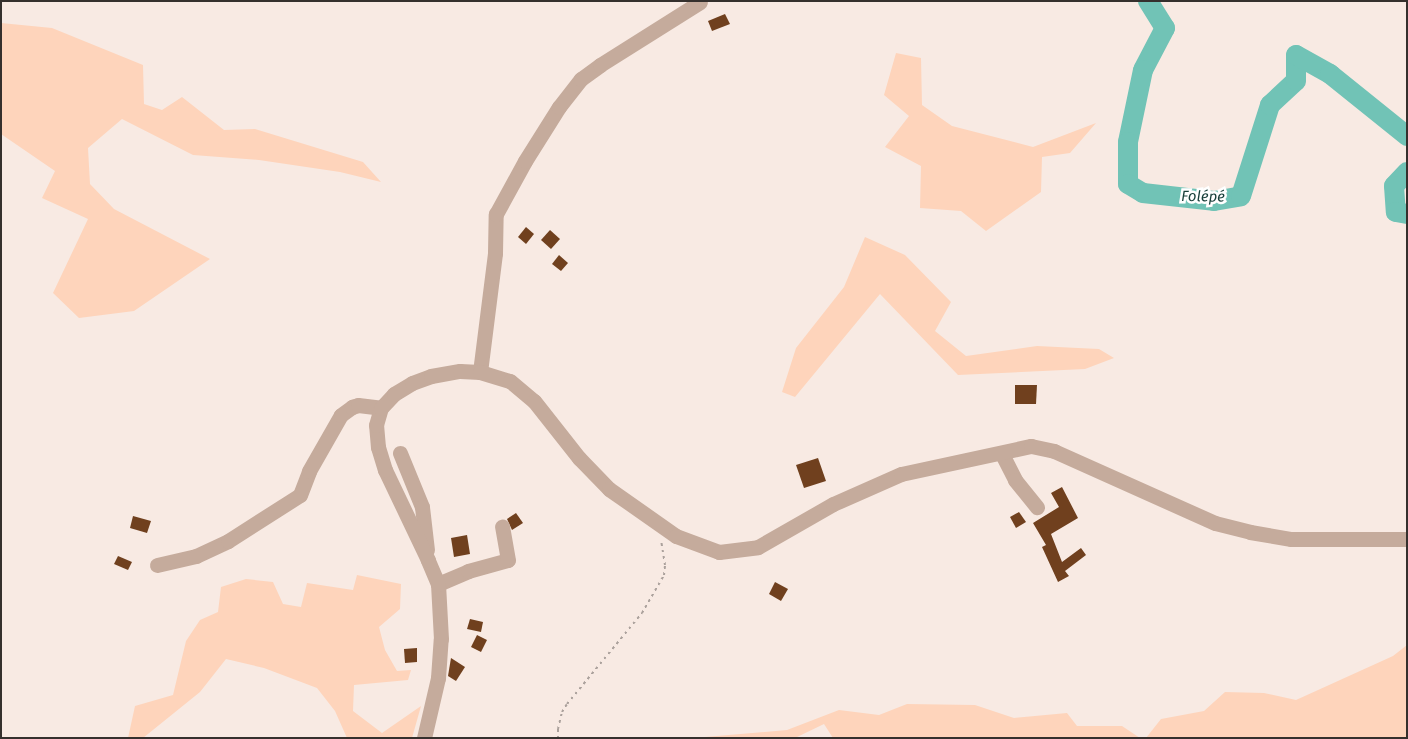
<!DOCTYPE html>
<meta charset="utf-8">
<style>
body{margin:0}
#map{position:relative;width:1408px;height:739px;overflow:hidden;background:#f8eae3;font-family:"Fira Sans",sans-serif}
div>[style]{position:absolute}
.green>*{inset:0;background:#fed4bb}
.river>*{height:20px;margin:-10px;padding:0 10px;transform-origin:10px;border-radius:10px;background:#71c3b6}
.building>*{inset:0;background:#70401e}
.path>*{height:2px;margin-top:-1px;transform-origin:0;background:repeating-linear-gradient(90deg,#aba19c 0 2.5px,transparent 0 6.5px)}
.minor>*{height:15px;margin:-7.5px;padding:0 7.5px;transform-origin:7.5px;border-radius:7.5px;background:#c5ab9c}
span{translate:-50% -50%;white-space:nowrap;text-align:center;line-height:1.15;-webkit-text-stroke:5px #fff;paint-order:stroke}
.water-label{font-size:15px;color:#173e39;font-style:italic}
.frame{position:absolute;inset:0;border:2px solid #35302d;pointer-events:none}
</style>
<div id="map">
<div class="green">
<i style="clip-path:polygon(1px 23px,52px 28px,143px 65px,144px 104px,162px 110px,182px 97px,224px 130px,255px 129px,363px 162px,381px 182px,340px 172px,259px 160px,193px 155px,122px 119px,88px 148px,90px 184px,114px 209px,210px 259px,134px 311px,79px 318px,53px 293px,88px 219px,42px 198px,55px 171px,1px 134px)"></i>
<i style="clip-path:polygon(896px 53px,921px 58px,922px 105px,952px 126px,1033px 147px,1096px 123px,1070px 153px,1042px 157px,1041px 192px,986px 231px,961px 211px,920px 208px,921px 166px,885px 147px,909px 116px,884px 95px)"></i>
<i style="clip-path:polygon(865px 237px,905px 255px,951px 302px,935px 331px,966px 356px,1037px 346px,1099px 349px,1114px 358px,1085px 369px,958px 375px,880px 294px,795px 397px,782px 392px,796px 348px,844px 287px)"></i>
<i style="clip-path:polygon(357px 575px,401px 584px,400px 609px,379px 627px,385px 650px,397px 671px,411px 670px,408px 680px,354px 685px,353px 711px,382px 733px,421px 706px,412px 738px,347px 738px,335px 711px,317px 688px,264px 668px,226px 659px,200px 692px,143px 738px,128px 738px,135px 706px,173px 695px,186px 641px,200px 620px,218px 612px,221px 587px,246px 579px,273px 582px,283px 604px,301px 607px,307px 583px,353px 590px)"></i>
<i style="clip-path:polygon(1407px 645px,1407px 738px,1146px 738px,1161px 719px,1204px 711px,1225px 692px,1264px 693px,1296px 700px,1393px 656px)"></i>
<i style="clip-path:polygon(907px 704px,975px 705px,1014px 718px,1067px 713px,1077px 726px,1122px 726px,1140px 738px,833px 738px,824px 724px,795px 738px,693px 738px,787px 730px,839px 710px,879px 715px)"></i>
</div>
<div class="river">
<i style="left:1148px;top:1px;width:32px;rotate:58deg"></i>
<i style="left:1165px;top:28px;width:47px;rotate:117.6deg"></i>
<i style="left:1143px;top:70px;width:74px;rotate:101.8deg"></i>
<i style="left:1128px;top:142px;width:42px;rotate:90deg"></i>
<i style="left:1128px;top:184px;width:17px;rotate:31deg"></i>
<i style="left:1143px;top:193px;width:71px;rotate:6.4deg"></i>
<i style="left:1214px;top:201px;width:27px;rotate:-10deg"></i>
<i style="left:1241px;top:196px;width:96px;rotate:-72.3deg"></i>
<i style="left:1270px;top:105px;width:35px;rotate:-43deg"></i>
<i style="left:1296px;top:81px;width:26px;rotate:-90deg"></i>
<i style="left:1296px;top:55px;width:39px;rotate:29deg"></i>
<i style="left:1330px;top:74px;width:99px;rotate:38.8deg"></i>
<i style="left:1407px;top:172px;width:19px;rotate:133deg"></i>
<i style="left:1394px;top:186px;width:26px;rotate:86deg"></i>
<i style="left:1396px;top:212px;width:11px;rotate:10deg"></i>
</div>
<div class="building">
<i style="clip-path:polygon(725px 14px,730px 24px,712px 31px,708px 21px)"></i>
<i style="clip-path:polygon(526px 227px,534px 234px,526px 244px,518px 237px)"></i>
<i style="clip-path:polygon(550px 230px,560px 239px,551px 249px,541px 240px)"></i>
<i style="clip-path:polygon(559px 255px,568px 263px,561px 271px,552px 264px)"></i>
<i style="clip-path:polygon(1015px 385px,1037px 385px,1036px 404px,1015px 404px)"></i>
<i style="clip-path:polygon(818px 458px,826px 481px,804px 488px,796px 465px)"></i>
<i style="clip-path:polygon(1062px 487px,1078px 518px,1051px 534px,1062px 562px,1081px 548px,1086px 555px,1065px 571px,1069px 576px,1058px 582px,1042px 547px,1046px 545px,1033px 523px,1059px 507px,1051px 493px)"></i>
<i style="clip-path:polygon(1019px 512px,1026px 522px,1016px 528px,1010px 517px)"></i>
<i style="clip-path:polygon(516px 513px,523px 523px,512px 530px,507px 519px)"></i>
<i style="clip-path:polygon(133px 516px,151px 521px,147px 533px,130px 528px)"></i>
<i style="clip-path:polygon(467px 535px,470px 554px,454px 557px,451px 538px)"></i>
<i style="clip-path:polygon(118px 556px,132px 562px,128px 570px,114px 564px)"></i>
<i style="clip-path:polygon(775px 582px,788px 589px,781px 601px,769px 594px)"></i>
<i style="clip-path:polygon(470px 619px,483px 622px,481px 632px,467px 629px)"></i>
<i style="clip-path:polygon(477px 635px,487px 640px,481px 652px,471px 647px)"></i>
<i style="clip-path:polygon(417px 648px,417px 662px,405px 663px,404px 649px)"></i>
<i style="clip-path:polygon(451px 658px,465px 667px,456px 681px,448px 676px)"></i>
</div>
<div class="path">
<i style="left:558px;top:738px;width:9px;rotate:-90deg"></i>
<i style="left:558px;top:729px;width:17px;rotate:-77deg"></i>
<i style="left:562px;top:712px;width:9px;rotate:-58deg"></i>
<i style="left:567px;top:704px;width:118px;rotate:-50.5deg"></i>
<i style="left:642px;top:613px;width:44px;rotate:-59.9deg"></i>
<i style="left:664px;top:575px;width:10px;rotate:-84deg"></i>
<i style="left:665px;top:565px;width:24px;rotate:-99deg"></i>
</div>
<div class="minor">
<i style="left:480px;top:372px;width:120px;rotate:-82.8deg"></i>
<i style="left:495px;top:253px;width:39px;rotate:-89deg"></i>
<i style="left:496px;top:214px;width:60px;rotate:-61.3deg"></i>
<i style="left:525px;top:161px;width:64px;rotate:-57.8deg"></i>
<i style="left:559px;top:107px;width:36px;rotate:-52deg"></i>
<i style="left:581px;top:79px;width:24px;rotate:-36deg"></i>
<i style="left:600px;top:65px;width:118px;rotate:-32.2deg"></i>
<i style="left:400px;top:453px;width:58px;rotate:67.8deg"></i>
<i style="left:422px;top:507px;width:43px;rotate:83.4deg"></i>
<i style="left:1002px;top:454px;width:29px;rotate:63deg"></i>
<i style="left:1015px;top:480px;width:35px;rotate:51deg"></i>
<i style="left:157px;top:565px;width:40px;rotate:-13deg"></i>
<i style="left:196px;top:556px;width:35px;rotate:-25deg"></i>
<i style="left:228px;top:541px;width:85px;rotate:-32.6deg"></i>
<i style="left:300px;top:495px;width:26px;rotate:-69deg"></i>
<i style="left:309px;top:471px;width:64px;rotate:-60.3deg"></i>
<i style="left:341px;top:415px;width:14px;rotate:-36deg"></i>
<i style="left:352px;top:407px;width:6px;rotate:-18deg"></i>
<i style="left:358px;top:405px;width:23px;rotate:7deg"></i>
<i style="left:438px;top:584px;width:33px;rotate:-23deg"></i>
<i style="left:468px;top:571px;width:41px;rotate:-15.4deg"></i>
<i style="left:508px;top:560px;width:34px;rotate:-100deg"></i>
<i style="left:424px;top:738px;width:62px;rotate:-76.9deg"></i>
<i style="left:438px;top:678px;width:39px;rotate:-86deg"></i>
<i style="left:441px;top:639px;width:55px;rotate:-93.1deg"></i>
<i style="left:438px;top:584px;width:26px;rotate:-113deg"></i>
<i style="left:428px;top:560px;width:100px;rotate:-115.5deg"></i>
<i style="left:385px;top:470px;width:24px;rotate:-107deg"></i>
<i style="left:378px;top:447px;width:22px;rotate:-95deg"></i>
<i style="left:376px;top:425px;width:18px;rotate:-74deg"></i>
<i style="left:381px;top:408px;width:19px;rotate:-47deg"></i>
<i style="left:394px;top:394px;width:21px;rotate:-31deg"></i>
<i style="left:412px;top:383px;width:20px;rotate:-20deg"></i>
<i style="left:431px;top:376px;width:29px;rotate:-10deg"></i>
<i style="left:460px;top:371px;width:20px;rotate:3deg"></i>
<i style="left:480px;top:372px;width:31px;rotate:17deg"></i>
<i style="left:510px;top:381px;width:31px;rotate:40deg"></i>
<i style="left:534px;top:401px;width:73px;rotate:51.7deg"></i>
<i style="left:579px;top:458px;width:43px;rotate:45.9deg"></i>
<i style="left:609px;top:489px;width:82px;rotate:35deg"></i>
<i style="left:676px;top:536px;width:46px;rotate:20.4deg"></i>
<i style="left:719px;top:552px;width:39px;rotate:-7deg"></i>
<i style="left:758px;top:547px;width:86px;rotate:-29.8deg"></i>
<i style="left:833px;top:504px;width:74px;rotate:-23.8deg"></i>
<i style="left:901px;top:474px;width:133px;rotate:-12.2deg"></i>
<i style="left:1031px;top:446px;width:24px;rotate:12deg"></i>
<i style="left:1054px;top:451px;width:176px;rotate:24.1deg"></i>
<i style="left:1215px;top:523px;width:36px;rotate:14deg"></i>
<i style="left:1250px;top:532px;width:42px;rotate:9.7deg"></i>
<i style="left:1291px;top:539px;width:116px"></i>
</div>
<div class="water-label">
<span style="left:1203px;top:197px;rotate:1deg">Folépé</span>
</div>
<div class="frame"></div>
</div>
